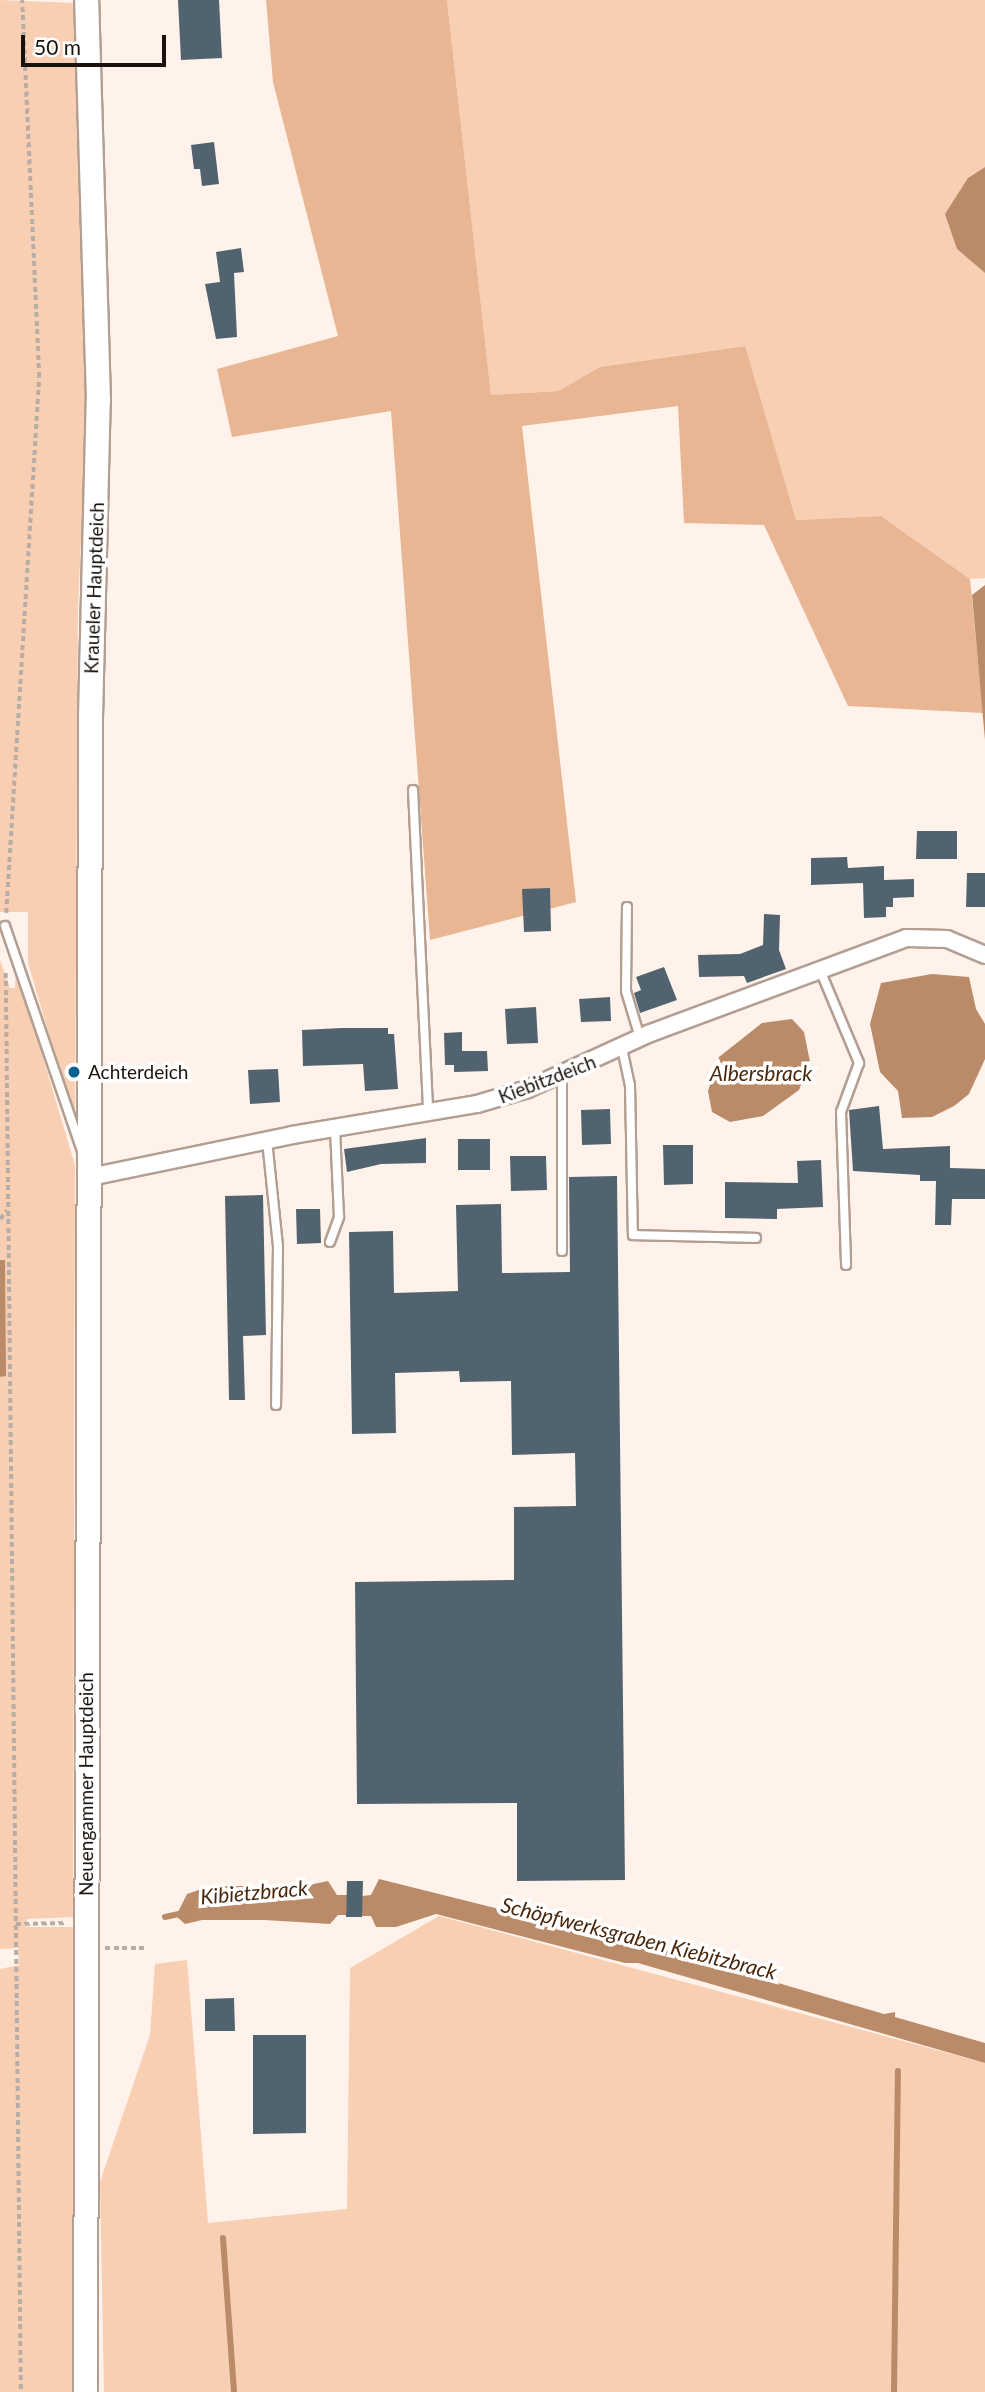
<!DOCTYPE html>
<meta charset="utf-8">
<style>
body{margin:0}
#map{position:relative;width:985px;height:2392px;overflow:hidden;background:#fff2ea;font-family:Lato,sans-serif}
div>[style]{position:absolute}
.green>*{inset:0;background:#f8cfb3}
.forest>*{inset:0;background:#e8b693}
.water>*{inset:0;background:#ba8b69}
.stream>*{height:6px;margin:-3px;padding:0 3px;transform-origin:3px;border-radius:3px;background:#ba8b69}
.building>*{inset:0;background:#526370}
.path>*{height:3.5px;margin-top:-1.75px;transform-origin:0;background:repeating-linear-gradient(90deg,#b8ada6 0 5px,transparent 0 8.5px)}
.roads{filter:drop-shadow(2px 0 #b29f92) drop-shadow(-2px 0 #b29f92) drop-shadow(0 2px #b29f92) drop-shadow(0 -2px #b29f92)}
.lane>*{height:8px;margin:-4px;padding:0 4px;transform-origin:4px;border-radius:4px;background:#fff}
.street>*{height:16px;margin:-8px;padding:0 8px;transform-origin:8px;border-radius:8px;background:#fff}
.secondary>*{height:23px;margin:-11.5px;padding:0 11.5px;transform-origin:11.5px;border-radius:11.5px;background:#fff}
.dots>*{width:19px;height:19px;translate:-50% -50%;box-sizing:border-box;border:4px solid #fff;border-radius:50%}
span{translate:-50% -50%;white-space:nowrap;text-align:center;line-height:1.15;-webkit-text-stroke:7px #fff;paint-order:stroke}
.street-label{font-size:19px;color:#19120d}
.poi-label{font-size:19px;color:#19120d}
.left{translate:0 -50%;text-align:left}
.water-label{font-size:21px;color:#48270c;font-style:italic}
.scale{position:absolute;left:21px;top:35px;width:145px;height:32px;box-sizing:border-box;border:4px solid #19120d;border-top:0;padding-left:9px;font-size:21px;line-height:24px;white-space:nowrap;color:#19120d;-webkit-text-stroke:5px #fff;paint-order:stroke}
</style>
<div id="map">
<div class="green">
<i style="clip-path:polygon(0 0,74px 3px,87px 405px,78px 608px,75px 1122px,28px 963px,28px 912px,0 912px)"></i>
<i style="clip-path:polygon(447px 0,985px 0,985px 167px,968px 178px,957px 249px,985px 273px,985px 578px,970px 579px,881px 516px,796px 520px,744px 346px,600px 367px,558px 391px,491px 395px)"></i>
<i style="clip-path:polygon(0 960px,10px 988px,15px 988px,16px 967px,75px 1165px,73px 1917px,27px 1919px,26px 1927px,74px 1927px,74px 2392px,0 2392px,0 1969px,19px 1965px,18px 1948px,0 1949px,0 1377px,5px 1376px,5px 1260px,0 1260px)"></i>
<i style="clip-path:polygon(439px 1916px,985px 2063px,985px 2392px,104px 2392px,100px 2182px,150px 2035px,155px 1964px,187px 1960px,208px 2223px,347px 2209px,350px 1968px)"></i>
</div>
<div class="forest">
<i style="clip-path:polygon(266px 0,447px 0,491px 395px,558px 391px,600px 367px,745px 346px,796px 520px,881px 516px,970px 579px,983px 713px,848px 706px,764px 525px,684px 523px,678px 406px,522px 426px,576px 902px,430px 940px,391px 411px,232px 437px,217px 369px,338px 336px,273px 82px)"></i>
</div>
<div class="water">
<i style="clip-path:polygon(985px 167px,985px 273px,957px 249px,945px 214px,968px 178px)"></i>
<i style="clip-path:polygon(985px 585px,985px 740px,972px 595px)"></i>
<i style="clip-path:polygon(932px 974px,969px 977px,976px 1009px,985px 1024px,985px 1059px,969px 1094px,954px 1106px,932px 1117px,902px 1118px,898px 1091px,880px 1072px,870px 1024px,881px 983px)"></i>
<i style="clip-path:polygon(792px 1019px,804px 1032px,810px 1062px,799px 1090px,763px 1116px,730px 1122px,712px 1112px,708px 1091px,719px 1057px,762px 1023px)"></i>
<i style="clip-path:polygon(0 1260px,5px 1260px,6px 1376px,0 1377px)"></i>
<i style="clip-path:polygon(379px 1879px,672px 1952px,884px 2014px,895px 2012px,895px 2017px,985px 2043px,985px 2063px,638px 1963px,625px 1963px,436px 1914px,396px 1927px,376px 1927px,371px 1916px,362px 1916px,362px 1896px,371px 1895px)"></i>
<i style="clip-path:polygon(328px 1881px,337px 1895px,347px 1895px,346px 1915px,338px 1915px,330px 1924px,265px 1920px,202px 1920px,185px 1924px,176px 1916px,187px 1894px,210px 1886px,304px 1886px)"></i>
</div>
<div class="stream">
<i style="left:165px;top:1917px;width:19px;rotate:-12deg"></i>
<i style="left:223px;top:2238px;width:154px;rotate:85.9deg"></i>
<i style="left:894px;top:2392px;width:321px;rotate:-89.3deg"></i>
</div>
<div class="building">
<i style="clip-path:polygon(178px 0,219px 0,222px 58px,181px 60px)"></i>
<i style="clip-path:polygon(214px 142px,219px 184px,202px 186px,200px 169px,194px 169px,191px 145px)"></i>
<i style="clip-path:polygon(241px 248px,244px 272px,234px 273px,237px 337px,216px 339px,205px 284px,220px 282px,216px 252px)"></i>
<i style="clip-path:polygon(917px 831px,957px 831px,957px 859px,916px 859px)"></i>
<i style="clip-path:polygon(847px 857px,848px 868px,884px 866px,884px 880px,914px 879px,914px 897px,893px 898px,893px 907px,886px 907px,886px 917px,864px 918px,863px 883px,811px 885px,811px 858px)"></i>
<i style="clip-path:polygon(967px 873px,985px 873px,985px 907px,966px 907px)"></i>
<i style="clip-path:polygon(550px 888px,551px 931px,524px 932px,522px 889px)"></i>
<i style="clip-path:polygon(764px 914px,780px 915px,779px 950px,786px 969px,747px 983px,744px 976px,699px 977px,698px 955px,740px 954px,763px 945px)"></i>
<i style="clip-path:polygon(664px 967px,677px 1000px,640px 1013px,634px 993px,641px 990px,636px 977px)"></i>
<i style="clip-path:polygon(610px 997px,611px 1021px,581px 1022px,579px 999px)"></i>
<i style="clip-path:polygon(536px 1007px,538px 1043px,507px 1044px,505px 1009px)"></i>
<i style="clip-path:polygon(342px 1028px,388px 1028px,388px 1034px,394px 1034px,398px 1089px,365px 1091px,363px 1064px,303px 1066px,302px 1030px)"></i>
<i style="clip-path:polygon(462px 1032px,462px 1051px,487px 1051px,488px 1071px,454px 1072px,454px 1065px,445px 1065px,444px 1033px)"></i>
<i style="clip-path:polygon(278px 1069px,280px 1102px,250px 1104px,248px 1070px)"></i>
<i style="clip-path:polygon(879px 1106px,883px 1149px,950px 1146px,950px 1168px,985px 1169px,985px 1199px,952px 1199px,951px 1225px,935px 1225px,936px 1181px,920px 1181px,920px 1175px,853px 1171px,849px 1110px)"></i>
<i style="clip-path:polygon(610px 1109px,611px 1144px,582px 1145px,581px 1110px)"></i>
<i style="clip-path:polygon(426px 1138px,426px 1163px,381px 1164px,347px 1172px,344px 1149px)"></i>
<i style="clip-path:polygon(458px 1139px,490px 1139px,490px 1170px,458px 1170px)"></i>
<i style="clip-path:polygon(663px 1145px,693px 1145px,693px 1184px,664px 1185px)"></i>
<i style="clip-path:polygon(510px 1156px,546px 1156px,547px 1190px,511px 1191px)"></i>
<i style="clip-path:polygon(821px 1160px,823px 1207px,777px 1209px,777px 1219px,725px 1218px,725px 1182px,798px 1183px,797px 1161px)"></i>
<i style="clip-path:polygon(617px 1176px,625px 1880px,517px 1881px,517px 1803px,357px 1804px,355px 1582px,514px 1580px,514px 1507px,576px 1506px,575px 1453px,512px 1455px,511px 1381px,460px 1382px,459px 1371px,395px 1373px,396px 1433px,352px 1434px,349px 1232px,393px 1231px,394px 1293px,458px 1291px,456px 1205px,501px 1204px,502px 1273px,570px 1272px,569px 1177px)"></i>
<i style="clip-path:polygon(263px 1195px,266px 1335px,243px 1336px,245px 1400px,229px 1400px,225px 1196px)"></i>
<i style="clip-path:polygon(296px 1209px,320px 1209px,321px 1243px,297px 1244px)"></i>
<i style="clip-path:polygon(347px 1881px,363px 1881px,362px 1917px,346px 1917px)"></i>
<i style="clip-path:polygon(234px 1998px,235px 2031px,205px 2031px,205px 1999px)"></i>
<i style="clip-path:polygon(253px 2035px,306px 2035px,306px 2133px,253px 2134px)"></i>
</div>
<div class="path">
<i style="left:6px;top:913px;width:537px;rotate:-86.48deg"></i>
<i style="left:39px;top:377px;width:377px;rotate:-92.6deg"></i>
<i style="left:6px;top:973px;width:1419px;rotate:89.39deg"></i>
<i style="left:0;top:1219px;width:11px;rotate:-52deg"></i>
<i style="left:16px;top:1924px;width:51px;rotate:-1.1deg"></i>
<i style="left:105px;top:1948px;width:43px"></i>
</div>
<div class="roads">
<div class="lane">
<i style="left:413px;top:790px;width:322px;rotate:87.3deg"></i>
<i style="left:627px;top:907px;width:84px;rotate:90.7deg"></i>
<i style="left:626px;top:991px;width:49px;rotate:73.4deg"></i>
<i style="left:5px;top:926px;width:235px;rotate:71.1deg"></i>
<i style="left:820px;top:970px;width:101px;rotate:67.2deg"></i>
<i style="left:859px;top:1063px;width:52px;rotate:110.2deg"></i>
<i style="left:841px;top:1112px;width:153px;rotate:88.1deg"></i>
<i style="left:622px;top:1048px;width:38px;rotate:78deg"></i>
<i style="left:630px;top:1085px;width:150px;rotate:88.9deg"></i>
<i style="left:633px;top:1235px;width:123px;rotate:1.4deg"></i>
<i style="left:562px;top:1077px;width:174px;rotate:90deg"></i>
<i style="left:267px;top:1140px;width:107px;rotate:84.1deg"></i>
<i style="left:278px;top:1246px;width:159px;rotate:90.7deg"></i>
<i style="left:330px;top:1242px;width:27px;rotate:-70deg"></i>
<i style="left:339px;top:1217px;width:89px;rotate:-92.6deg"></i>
</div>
<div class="street">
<i style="left:90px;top:1177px;width:206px;rotate:-11.7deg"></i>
<i style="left:292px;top:1135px;width:188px;rotate:-9.5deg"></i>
<i style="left:477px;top:1104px;width:53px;rotate:-16.4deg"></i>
<i style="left:528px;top:1089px;width:132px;rotate:-24.6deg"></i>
<i style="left:648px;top:1034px;width:275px;rotate:-20.4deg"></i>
<i style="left:906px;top:938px;width:41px;rotate:1.4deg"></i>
<i style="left:947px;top:939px;width:41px;rotate:22.8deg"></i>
</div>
<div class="secondary">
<i style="left:85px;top:2392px;width:1675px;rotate:-89.83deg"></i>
<i style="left:90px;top:717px;width:317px;rotate:-88.6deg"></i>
<i style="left:98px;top:400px;width:400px;rotate:-91.7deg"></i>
</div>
</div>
<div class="dots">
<i style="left:74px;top:1072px;background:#016292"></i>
</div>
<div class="street-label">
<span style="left:94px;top:588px;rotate:-88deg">Kraueler Hauptdeich</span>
<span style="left:547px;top:1079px;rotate:-21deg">Kiebitzdeich</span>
<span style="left:86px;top:1784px;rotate:-90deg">Neuengammer Hauptdeich</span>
</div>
<div class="poi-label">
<span class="left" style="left:88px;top:1072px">Achterdeich</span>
</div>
<div class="water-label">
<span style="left:761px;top:1073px">Albersbrack</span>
<span style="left:254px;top:1892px;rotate:-5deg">Kibietzbrack</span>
<span style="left:639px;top:1938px;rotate:14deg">Schöpfwerksgraben Kiebitzbrack</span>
</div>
<div class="scale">50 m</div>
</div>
